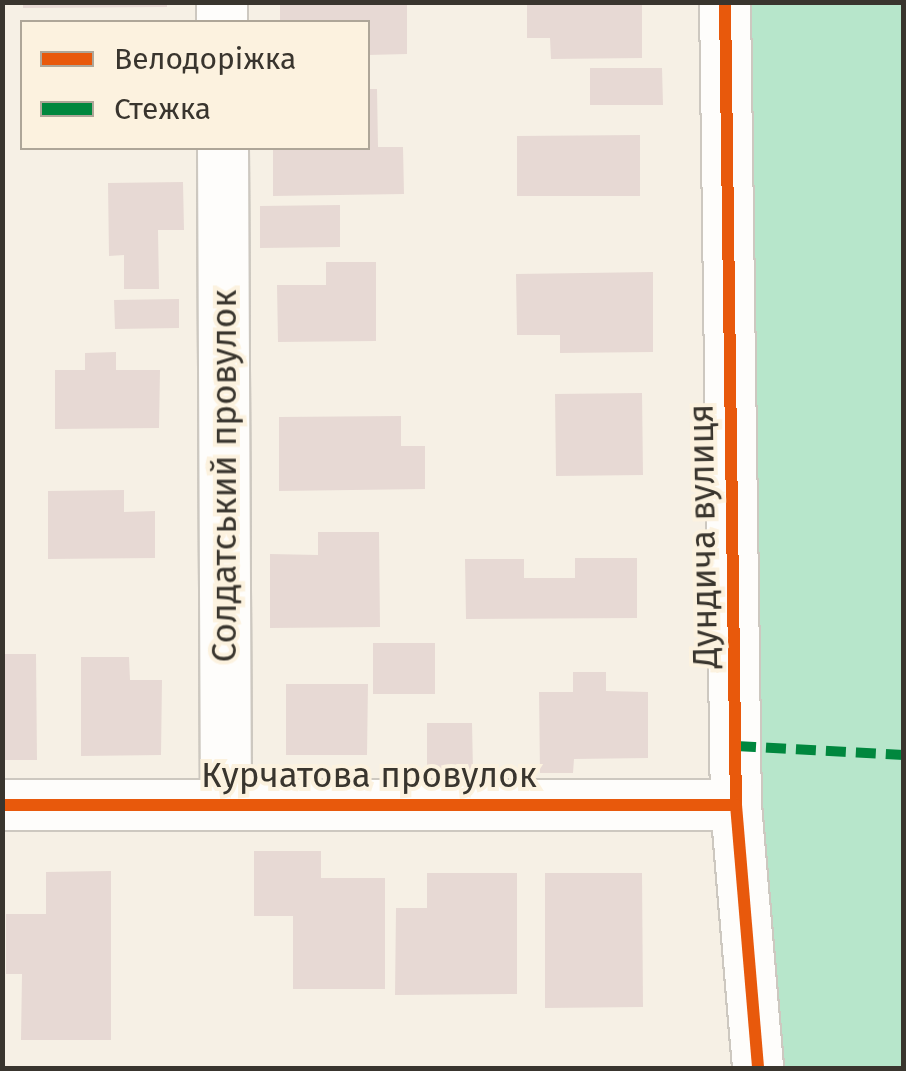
<!DOCTYPE html>
<meta charset="utf-8">
<style>
body{margin:0}
#map{position:relative;width:906px;height:1071px;overflow:hidden;background:#f6f0e5;font-family:"Fira Sans",sans-serif}
div>[style]{position:absolute}
.green>*{inset:0;background:#b7e6cb}
.building>*{inset:0;background:#e7d9d4}
.roads{filter:drop-shadow(2px 0 #cdc8c0) drop-shadow(-2px 0 #cdc8c0) drop-shadow(0 2px #cdc8c0) drop-shadow(0 -2px #cdc8c0)}
.minor>*{height:50px;margin:-25px;padding:0 25px;transform-origin:25px;border-radius:25px;background:#fefdfb}
.quiet>*{height:10px;margin-top:-5px;transform-origin:0;background:repeating-linear-gradient(90deg,#00873e 0 20px,transparent 0 30px)}
.cycleway>*{height:12px;margin:-6px;padding:0 6px;transform-origin:6px;border-radius:6px;background:#e8590c}
span{translate:-50% -50%;white-space:nowrap;text-align:center;line-height:1.15;-webkit-text-stroke:8px #fcf2df;paint-order:stroke}
.street-label{font-size:35px;color:#39352e}
.frame{position:absolute;inset:0;border:5px solid #39352e;pointer-events:none}
.legend{position:absolute;left:20px;top:20px;width:350px;height:130px;box-sizing:border-box;background:#fcf2df;border:2px solid #aea698;margin:0;padding:12px 18px;list-style:none;font-size:30px;color:#39352e}
.legend li{display:flex;align-items:center;gap:20px;height:50px}
.legend b{width:50px;border:2px solid #aea698}
</style>
<div id="map">
<div class="green">
<i style="clip-path:polygon(725px 3px,903px 3px,903px 1068px,758px 1068px)"></i>
</div>
<div class="building">
<i style="clip-path:polygon(23px 2px,167px 2px,167px 7px,23px 8px)"></i>
<i style="clip-path:polygon(280px 2px,407px 2px,407px 54px,368px 55px,368px 22px,280px 22px)"></i>
<i style="clip-path:polygon(527px 2px,642px 2px,642px 58px,551px 59px,550px 38px,527px 38px)"></i>
<i style="clip-path:polygon(590px 68px,662px 68px,663px 105px,590px 105px)"></i>
<i style="clip-path:polygon(368px 89px,377px 89px,378px 147px,403px 147px,404px 194px,273px 196px,273px 148px,368px 148px)"></i>
<i style="clip-path:polygon(640px 135px,640px 196px,517px 196px,517px 136px)"></i>
<i style="clip-path:polygon(183px 182px,184px 230px,158px 230px,159px 289px,124px 289px,124px 255px,109px 256px,108px 183px)"></i>
<i style="clip-path:polygon(340px 205px,340px 247px,260px 248px,260px 206px)"></i>
<i style="clip-path:polygon(326px 262px,376px 262px,376px 341px,278px 342px,277px 285px,326px 285px)"></i>
<i style="clip-path:polygon(653px 272px,653px 352px,560px 353px,560px 335px,517px 335px,516px 274px)"></i>
<i style="clip-path:polygon(179px 299px,179px 328px,115px 329px,114px 300px)"></i>
<i style="clip-path:polygon(116px 352px,116px 370px,160px 370px,159px 428px,55px 429px,55px 370px,85px 370px,85px 353px)"></i>
<i style="clip-path:polygon(642px 393px,643px 475px,556px 476px,555px 394px)"></i>
<i style="clip-path:polygon(401px 416px,401px 446px,425px 446px,425px 489px,279px 491px,279px 417px)"></i>
<i style="clip-path:polygon(124px 490px,124px 512px,155px 511px,155px 558px,48px 559px,48px 491px)"></i>
<i style="clip-path:polygon(318px 532px,379px 532px,380px 627px,270px 628px,270px 554px,318px 555px)"></i>
<i style="clip-path:polygon(575px 558px,637px 558px,637px 618px,466px 619px,465px 559px,524px 559px,524px 578px,575px 578px)"></i>
<i style="clip-path:polygon(373px 643px,435px 643px,435px 694px,373px 694px)"></i>
<i style="clip-path:polygon(2px 654px,36px 654px,37px 760px,2px 760px)"></i>
<i style="clip-path:polygon(81px 657px,129px 657px,130px 680px,162px 680px,161px 755px,81px 756px)"></i>
<i style="clip-path:polygon(573px 672px,606px 672px,606px 691px,648px 692px,648px 758px,574px 759px,573px 773px,540px 773px,539px 692px,573px 692px)"></i>
<i style="clip-path:polygon(286px 684px,368px 684px,367px 755px,286px 755px)"></i>
<i style="clip-path:polygon(427px 723px,472px 723px,473px 771px,427px 771px)"></i>
<i style="clip-path:polygon(254px 851px,321px 851px,321px 878px,385px 878px,385px 989px,293px 989px,293px 916px,254px 916px)"></i>
<i style="clip-path:polygon(111px 871px,111px 1040px,21px 1040px,22px 974px,6px 974px,6px 914px,46px 914px,46px 872px)"></i>
<i style="clip-path:polygon(427px 873px,517px 873px,517px 994px,395px 995px,396px 908px,427px 908px)"></i>
<i style="clip-path:polygon(545px 873px,642px 873px,643px 1007px,545px 1008px)"></i>
</div>
<div class="roads">
<div class="minor">
<i style="left:222px;top:2px;width:20px;rotate:90deg"></i>
<i style="left:725px;top:2px;width:803px;rotate:89.22deg"></i>
<i style="left:736px;top:805px;width:264px;rotate:85.2deg"></i>
<i style="left:223px;top:148px;width:657px;rotate:89.74deg"></i>
<i style="left:2px;top:805px;width:734px"></i>
</div>
</div>
<div class="quiet">
<i style="left:736px;top:746px;width:168px;rotate:3.1deg"></i>
</div>
<div class="cycleway">
<i style="left:725px;top:2px;width:803px;rotate:89.22deg"></i>
<i style="left:736px;top:805px;width:264px;rotate:85.2deg"></i>
<i style="left:2px;top:805px;width:734px"></i>
</div>
<div class="street-label">
<span style="left:224px;top:476px;rotate:-90deg">Солдатський провулок</span>
<span style="left:703px;top:536px;rotate:-91deg">Дундича вулиця</span>
<span style="left:369px;top:775px">Курчатова провулок</span>
</div>
<div class="frame"></div>
<ul class="legend">
<li><b style="height:12px;background:#e8590c"></b>Велодоріжка</li>
<li><b style="height:12px;background:#00873e"></b>Стежка</li>
</ul>
</div>
